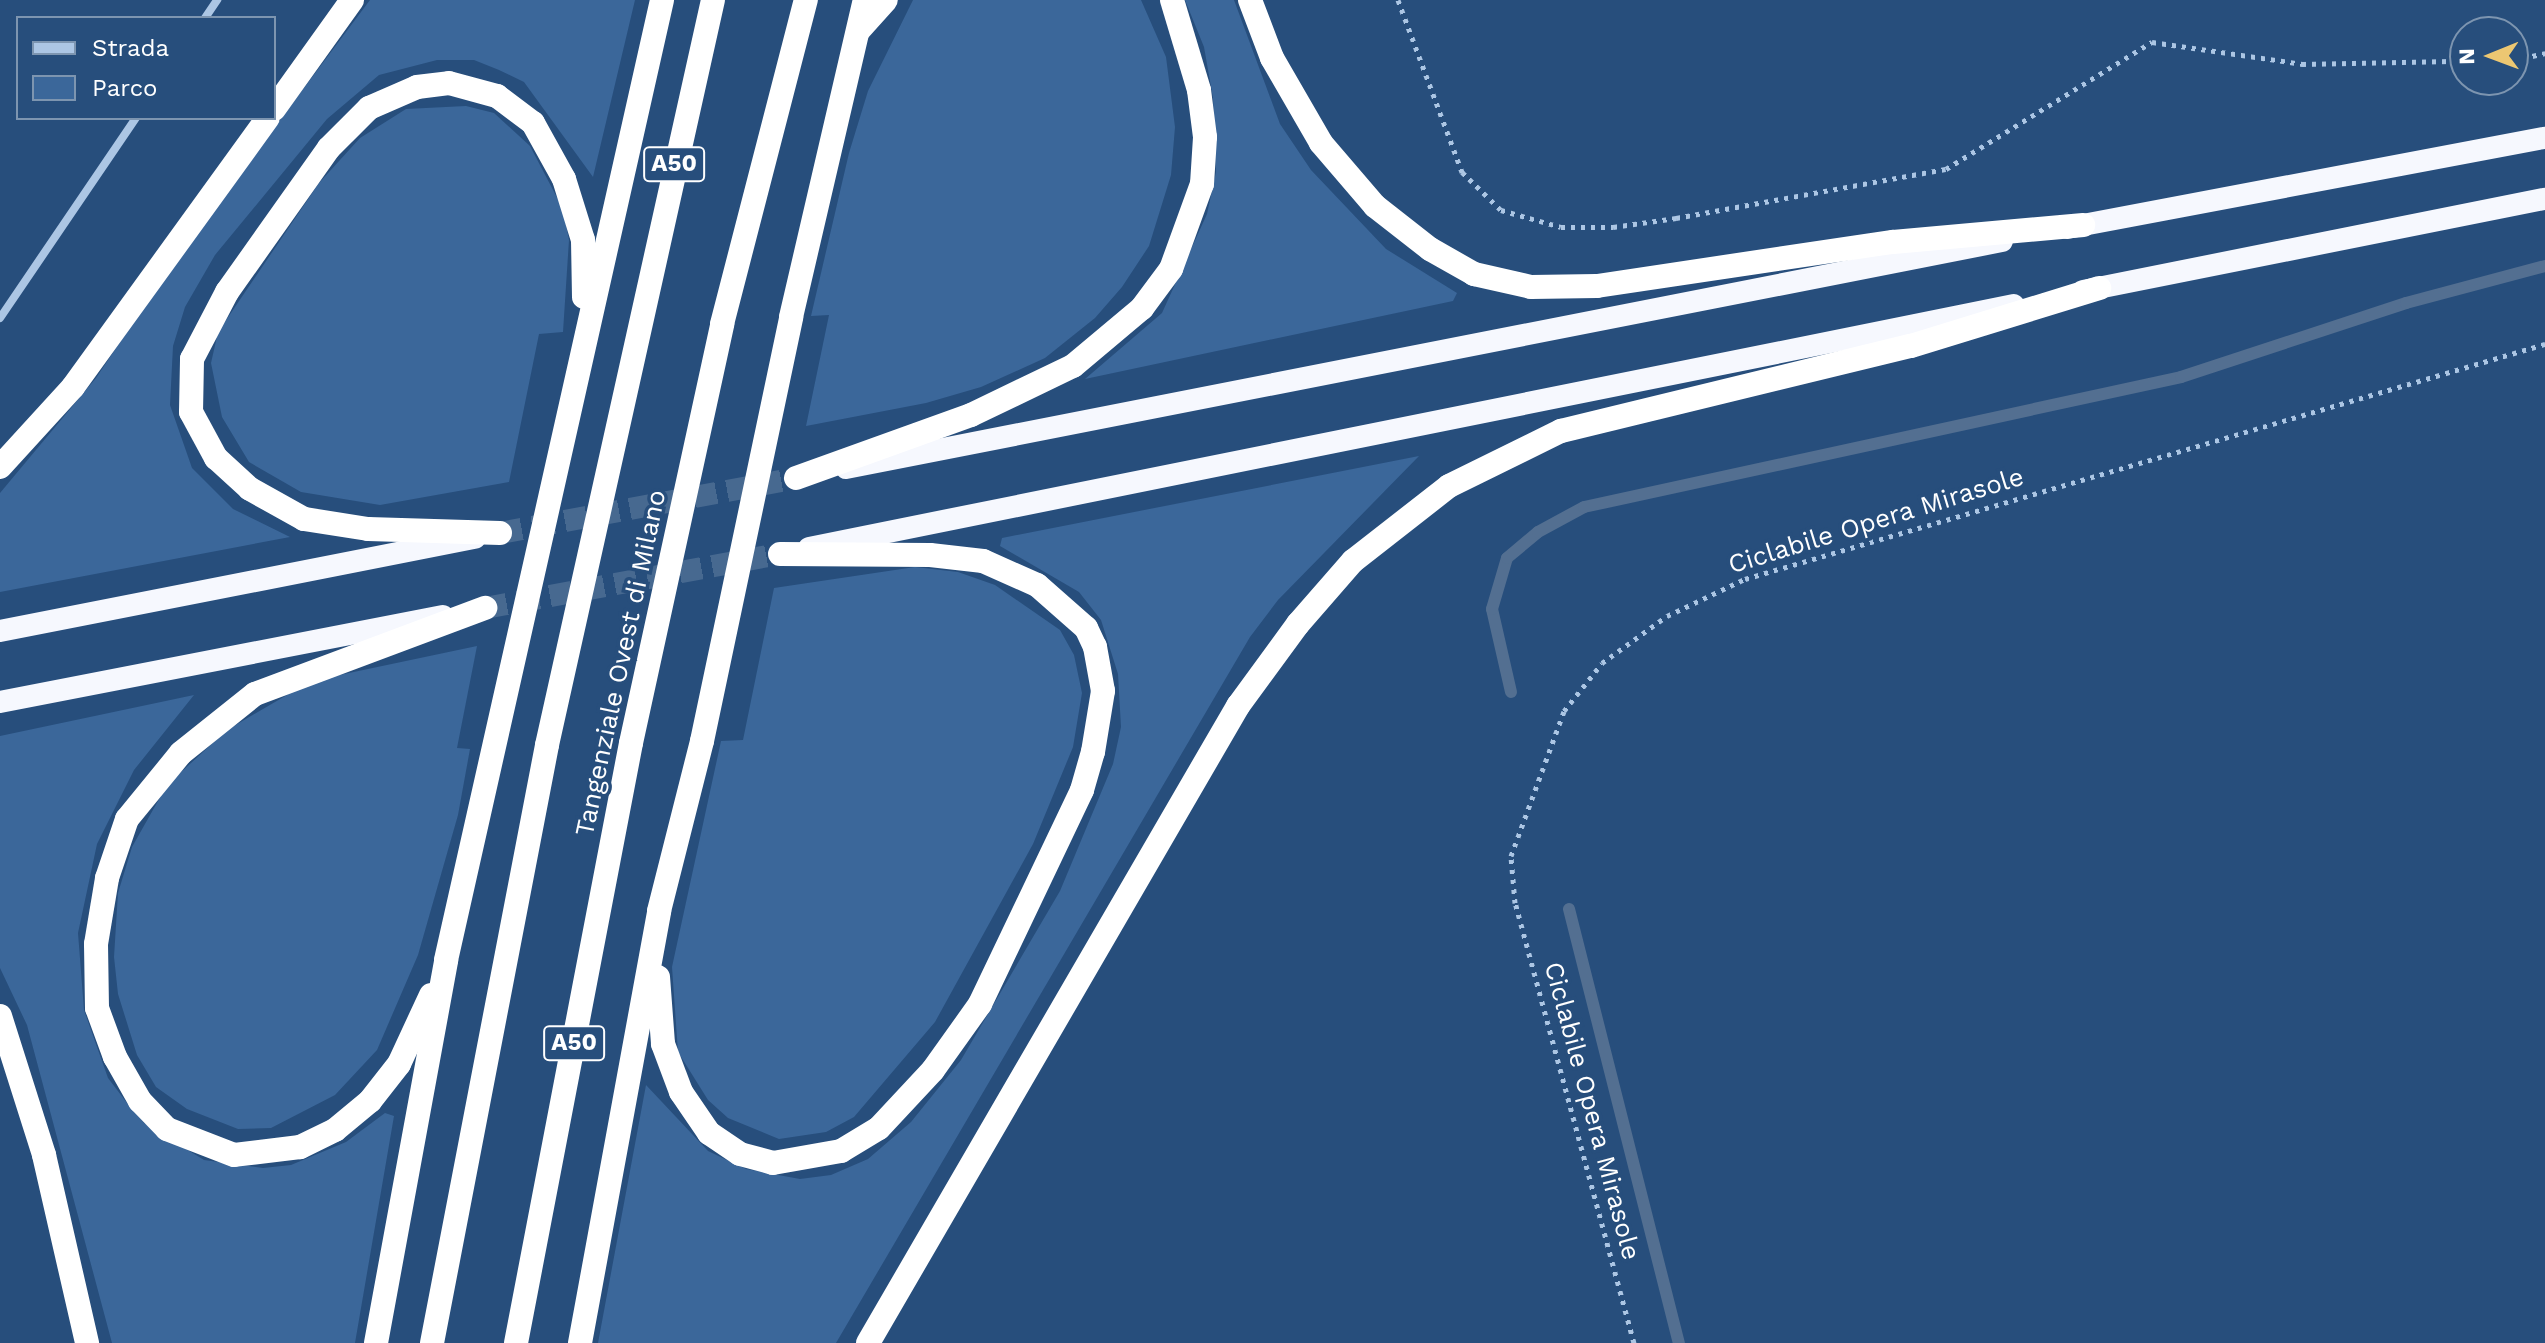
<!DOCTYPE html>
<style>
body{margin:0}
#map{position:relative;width:2545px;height:1343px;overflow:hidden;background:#274e7c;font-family:"Work Sans",sans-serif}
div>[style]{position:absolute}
.green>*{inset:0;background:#3b679a}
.stream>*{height:12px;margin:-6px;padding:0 6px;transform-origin:6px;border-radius:6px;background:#536f91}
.trunk-tunnel>*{height:22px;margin-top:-11px;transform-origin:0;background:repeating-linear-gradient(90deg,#476990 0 22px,transparent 0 33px)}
.path>*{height:5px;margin-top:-2.5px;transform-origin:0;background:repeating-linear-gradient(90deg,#acc6e4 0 4px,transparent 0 10px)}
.minor>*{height:8px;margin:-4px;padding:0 4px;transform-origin:4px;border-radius:4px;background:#acc6e4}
.trunk>*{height:22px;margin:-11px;padding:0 11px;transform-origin:11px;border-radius:11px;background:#f6f8fe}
.motorway>*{height:24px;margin:-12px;padding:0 12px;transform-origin:12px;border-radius:12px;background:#fff}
span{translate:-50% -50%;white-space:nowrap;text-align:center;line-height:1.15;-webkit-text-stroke:7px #274e7c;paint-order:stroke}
.shield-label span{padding:2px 6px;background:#274e7c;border:2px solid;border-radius:6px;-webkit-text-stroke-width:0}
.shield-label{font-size:24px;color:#fff;font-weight:700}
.street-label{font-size:26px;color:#fff}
.legend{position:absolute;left:16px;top:16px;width:260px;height:104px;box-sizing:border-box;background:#274e7c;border:2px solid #7d95b0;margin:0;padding:10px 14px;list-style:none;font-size:24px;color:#fff}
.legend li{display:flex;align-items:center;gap:16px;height:40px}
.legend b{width:40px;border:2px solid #7d95b0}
.north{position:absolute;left:2449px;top:16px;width:80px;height:80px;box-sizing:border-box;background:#274e7c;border:2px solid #7d95b0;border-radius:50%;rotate:269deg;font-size:22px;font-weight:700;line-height:32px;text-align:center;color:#fff}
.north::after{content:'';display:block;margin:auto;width:28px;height:36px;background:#ecc772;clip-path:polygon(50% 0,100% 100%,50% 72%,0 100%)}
</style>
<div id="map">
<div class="green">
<i style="clip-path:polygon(370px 0,635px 0,593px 177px,524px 82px,499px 70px,474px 60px,437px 60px,379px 75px,327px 119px,215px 255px,185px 307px,173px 346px,170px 405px,192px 468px,233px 509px,290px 537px,0 592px,0 493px,96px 378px,177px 257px)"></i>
<i style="clip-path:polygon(913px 0,1141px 0,1166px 57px,1175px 127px,1171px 175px,1149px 246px,1122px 287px,1095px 318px,1045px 358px,981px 387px,926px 403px,806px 426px,829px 315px,811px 316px,849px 153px,868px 91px)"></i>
<i style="clip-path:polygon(1185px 0,1234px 0,1280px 124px,1311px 170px,1386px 249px,1457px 293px,1453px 301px,1085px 379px,1162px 313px,1207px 214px,1216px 172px,1213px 98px,1204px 47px)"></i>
<i style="clip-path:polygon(466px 106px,494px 113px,530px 146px,563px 209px,569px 240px,563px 332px,539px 334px,509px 482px,380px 505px,301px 492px,249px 462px,222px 417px,211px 363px,218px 332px,319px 183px,360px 138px,406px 109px)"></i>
<i style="clip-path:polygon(1419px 456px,1278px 600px,1250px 637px,836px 1343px,598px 1343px,646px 1085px,708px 1151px,746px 1169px,800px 1179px,831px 1175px,868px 1159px,911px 1122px,961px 1060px,1060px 891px,1113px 764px,1121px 727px,1118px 674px,1101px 620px,1079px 592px,1000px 546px,1002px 538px)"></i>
<i style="clip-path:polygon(915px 567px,958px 572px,995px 585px,1060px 630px,1074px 655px,1082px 693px,1073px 747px,1033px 844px,935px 1022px,854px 1117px,826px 1132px,779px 1139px,728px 1118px,708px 1100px,678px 1052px,672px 967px,721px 741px,743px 740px,774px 588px)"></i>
<i style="clip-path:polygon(477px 646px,457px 748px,470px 749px,458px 815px,418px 955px,377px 1050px,335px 1095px,271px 1128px,238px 1129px,187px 1109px,156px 1087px,137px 1055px,118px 994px,114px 957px,118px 893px,132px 847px,167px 785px,227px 730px,311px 681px)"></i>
<i style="clip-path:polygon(194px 695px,134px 770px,97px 844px,78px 933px,84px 1010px,108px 1078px,127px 1103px,144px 1123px,204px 1160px,263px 1168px,291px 1165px,346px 1142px,385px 1113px,394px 1116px,355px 1343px,112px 1343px,27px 1025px,0 968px,0 736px)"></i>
</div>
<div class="stream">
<i style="left:1511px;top:692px;width:85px;rotate:-102.9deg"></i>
<i style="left:1492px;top:609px;width:53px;rotate:-73.6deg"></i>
<i style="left:1507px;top:558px;width:40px;rotate:-40deg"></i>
<i style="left:1538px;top:532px;width:52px;rotate:-28.5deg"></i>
<i style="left:1584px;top:507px;width:611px;rotate:-12.28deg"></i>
<i style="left:2181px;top:377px;width:237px;rotate:-18.2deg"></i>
<i style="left:2406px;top:303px;width:144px;rotate:-14.9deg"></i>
<i style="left:1569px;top:909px;width:448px;rotate:75.8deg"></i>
</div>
<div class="trunk-tunnel">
<i style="left:500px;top:533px;width:301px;rotate:-10.5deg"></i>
<i style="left:485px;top:608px;width:300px;rotate:-10.4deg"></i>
</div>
<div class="path">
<i style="left:1398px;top:0;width:184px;rotate:69.6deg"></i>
<i style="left:1462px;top:172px;width:54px;rotate:44.3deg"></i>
<i style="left:1501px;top:210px;width:62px;rotate:15.8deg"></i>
<i style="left:1561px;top:227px;width:52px"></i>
<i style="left:1613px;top:227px;width:64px;rotate:-8.1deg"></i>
<i style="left:1676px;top:218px;width:274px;rotate:-10.3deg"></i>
<i style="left:1946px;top:169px;width:242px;rotate:-31.7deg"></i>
<i style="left:2152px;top:42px;width:152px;rotate:8.3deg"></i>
<i style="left:2302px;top:64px;width:163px;rotate:-1.1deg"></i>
<i style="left:2513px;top:60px;width:33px;rotate:-12deg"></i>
<i style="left:1634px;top:1343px;width:456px;rotate:-105.1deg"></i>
<i style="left:1515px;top:903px;width:47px;rotate:-94.9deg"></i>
<i style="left:1511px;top:856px;width:154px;rotate:-69.9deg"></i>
<i style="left:1564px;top:711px;width:61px;rotate:-51.6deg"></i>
<i style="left:1602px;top:663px;width:80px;rotate:-35.9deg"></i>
<i style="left:1667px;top:616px;width:86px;rotate:-25.4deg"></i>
<i style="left:1745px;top:579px;width:834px;rotate:-16.37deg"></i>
</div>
<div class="minor">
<i style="left:205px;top:18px;width:22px;rotate:-56deg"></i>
<i style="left:0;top:318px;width:242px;rotate:-55.8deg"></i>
</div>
<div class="trunk">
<i style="left:2067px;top:228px;width:486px;rotate:-10.7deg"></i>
<i style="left:2083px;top:291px;width:471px;rotate:-11.3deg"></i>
<i style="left:846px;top:468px;width:1178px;rotate:-11.11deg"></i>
<i style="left:809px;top:548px;width:1229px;rotate:-11.4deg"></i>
<i style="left:0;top:631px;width:484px;rotate:-11.1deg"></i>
<i style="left:0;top:702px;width:451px;rotate:-11deg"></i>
</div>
<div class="motorway">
<i style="left:1250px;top:0;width:62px;rotate:69.2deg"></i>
<i style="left:1272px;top:58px;width:98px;rotate:60deg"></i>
<i style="left:1321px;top:143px;width:83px;rotate:49.4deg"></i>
<i style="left:1375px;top:206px;width:70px;rotate:38deg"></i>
<i style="left:1430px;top:249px;width:51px;rotate:29.6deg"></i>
<i style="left:1474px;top:274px;width:58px;rotate:12.8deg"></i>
<i style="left:1531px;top:287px;width:66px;rotate:-0.9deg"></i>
<i style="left:1597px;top:286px;width:299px;rotate:-8.5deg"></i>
<i style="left:1893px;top:242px;width:191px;rotate:-5.1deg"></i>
<i style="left:859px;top:30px;width:40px;rotate:-48deg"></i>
<i style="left:274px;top:109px;width:134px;rotate:-54.4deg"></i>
<i style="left:0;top:467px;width:108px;rotate:-47.6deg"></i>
<i style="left:73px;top:387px;width:332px;rotate:-54.1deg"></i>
<i style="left:796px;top:478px;width:186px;rotate:-19.8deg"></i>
<i style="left:971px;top:415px;width:113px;rotate:-25.7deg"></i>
<i style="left:1073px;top:366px;width:90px;rotate:-40deg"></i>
<i style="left:1142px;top:308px;width:49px;rotate:-53.4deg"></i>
<i style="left:1171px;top:269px;width:90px;rotate:-70deg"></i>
<i style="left:1202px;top:184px;width:47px;rotate:-86.3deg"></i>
<i style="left:1205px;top:137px;width:47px;rotate:-97.3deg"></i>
<i style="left:1199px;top:90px;width:94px;rotate:-106.7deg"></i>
<i style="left:500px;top:533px;width:132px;rotate:-178.3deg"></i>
<i style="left:368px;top:529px;width:65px;rotate:-171.1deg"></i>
<i style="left:304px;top:519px;width:62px;rotate:-150.9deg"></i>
<i style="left:250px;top:489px;width:46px;rotate:-137.6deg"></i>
<i style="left:216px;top:458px;width:52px;rotate:-118.5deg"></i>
<i style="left:191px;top:412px;width:53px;rotate:-88.9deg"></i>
<i style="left:192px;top:359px;width:76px;rotate:-62.4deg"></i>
<i style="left:227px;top:292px;width:176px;rotate:-54.7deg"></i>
<i style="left:329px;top:148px;width:57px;rotate:-45deg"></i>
<i style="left:369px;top:108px;width:52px;rotate:-23.6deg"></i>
<i style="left:417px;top:87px;width:32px;rotate:-7deg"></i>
<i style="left:449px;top:83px;width:50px;rotate:15.2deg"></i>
<i style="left:497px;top:96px;width:45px;rotate:36.9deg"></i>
<i style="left:533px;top:123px;width:64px;rotate:61deg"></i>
<i style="left:564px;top:179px;width:64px;rotate:72.7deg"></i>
<i style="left:583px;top:240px;width:57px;rotate:89deg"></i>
<i style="left:658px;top:977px;width:67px;rotate:85.7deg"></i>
<i style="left:663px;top:1044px;width:51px;rotate:69.4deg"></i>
<i style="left:681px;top:1092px;width:50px;rotate:55.7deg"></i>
<i style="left:709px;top:1133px;width:37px;rotate:34deg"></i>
<i style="left:740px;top:1154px;width:34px;rotate:15deg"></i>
<i style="left:773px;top:1163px;width:69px;rotate:-10deg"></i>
<i style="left:841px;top:1151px;width:44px;rotate:-31.2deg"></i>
<i style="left:879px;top:1128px;width:79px;rotate:-47deg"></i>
<i style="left:933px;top:1070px;width:81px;rotate:-54.5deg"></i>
<i style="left:980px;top:1004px;width:237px;rotate:-64.5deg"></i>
<i style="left:1082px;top:790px;width:40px;rotate:-74deg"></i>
<i style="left:1093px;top:752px;width:62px;rotate:-80.7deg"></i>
<i style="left:1103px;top:691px;width:45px;rotate:-100.3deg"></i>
<i style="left:1095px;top:647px;width:21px;rotate:-115deg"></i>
<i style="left:1086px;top:628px;width:65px;rotate:-138.7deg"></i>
<i style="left:1037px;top:585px;width:59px;rotate:-156deg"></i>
<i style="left:983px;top:561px;width:53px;rotate:-173.5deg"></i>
<i style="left:930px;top:555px;width:150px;rotate:-179.6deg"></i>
<i style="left:431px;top:995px;width:76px;rotate:114.9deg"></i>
<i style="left:399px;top:1064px;width:47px;rotate:128.1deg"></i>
<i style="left:370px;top:1101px;width:45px;rotate:140.4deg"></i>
<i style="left:335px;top:1130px;width:39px;rotate:154deg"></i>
<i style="left:300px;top:1147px;width:66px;rotate:173.1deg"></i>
<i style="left:234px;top:1155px;width:72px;rotate:-158.8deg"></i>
<i style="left:167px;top:1129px;width:39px;rotate:-134deg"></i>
<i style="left:140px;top:1101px;width:51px;rotate:-119.6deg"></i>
<i style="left:115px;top:1057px;width:52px;rotate:-110.2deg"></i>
<i style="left:97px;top:1008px;width:64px;rotate:-90.9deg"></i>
<i style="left:96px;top:944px;width:67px;rotate:-80.5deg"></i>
<i style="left:107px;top:878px;width:62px;rotate:-71.3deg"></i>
<i style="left:127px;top:819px;width:85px;rotate:-50.7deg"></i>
<i style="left:181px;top:753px;width:95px;rotate:-38.6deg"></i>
<i style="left:255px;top:694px;width:246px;rotate:-20.5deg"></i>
<i style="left:0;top:1016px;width:146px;rotate:72.4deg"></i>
<i style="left:44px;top:1155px;width:193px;rotate:77.1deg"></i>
<i style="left:376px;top:1343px;width:389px;rotate:-79.6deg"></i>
<i style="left:446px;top:960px;width:984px;rotate:-77.32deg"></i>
<i style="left:432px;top:1343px;width:609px;rotate:-79.11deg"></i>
<i style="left:547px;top:745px;width:763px;rotate:-77.44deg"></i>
<i style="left:516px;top:1343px;width:611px;rotate:-79.15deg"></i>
<i style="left:631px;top:743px;width:429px;rotate:-77.7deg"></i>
<i style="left:722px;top:324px;width:335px;rotate:-75.5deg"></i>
<i style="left:580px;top:1343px;width:439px;rotate:-79.6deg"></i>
<i style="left:659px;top:911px;width:175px;rotate:-75.8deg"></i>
<i style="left:702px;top:741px;width:433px;rotate:-78.1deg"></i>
<i style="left:791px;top:317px;width:326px;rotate:-76.9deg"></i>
<i style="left:868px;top:1343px;width:737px;rotate:-59.85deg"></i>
<i style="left:1238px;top:706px;width:102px;rotate:-53.8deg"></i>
<i style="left:1298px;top:624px;width:84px;rotate:-48.9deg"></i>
<i style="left:1353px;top:561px;width:122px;rotate:-38deg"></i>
<i style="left:1449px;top:486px;width:125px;rotate:-26.2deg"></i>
<i style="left:1561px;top:431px;width:360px;rotate:-13.7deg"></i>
<i style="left:1911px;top:346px;width:197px;rotate:-17.1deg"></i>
</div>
<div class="shield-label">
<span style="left:674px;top:164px">A50</span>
<span style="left:574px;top:1043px">A50</span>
</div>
<div class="street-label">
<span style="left:1876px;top:521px;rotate:-17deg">Ciclabile Opera Mirasole</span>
<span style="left:621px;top:663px;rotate:-78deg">Tangenziale Ovest di Milano</span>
<span style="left:1592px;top:1111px;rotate:75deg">Ciclabile Opera Mirasole</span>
</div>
<ul class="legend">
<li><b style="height:10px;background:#acc6e4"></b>Strada</li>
<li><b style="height:22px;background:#3b679a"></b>Parco</li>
</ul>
<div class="north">N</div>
</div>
